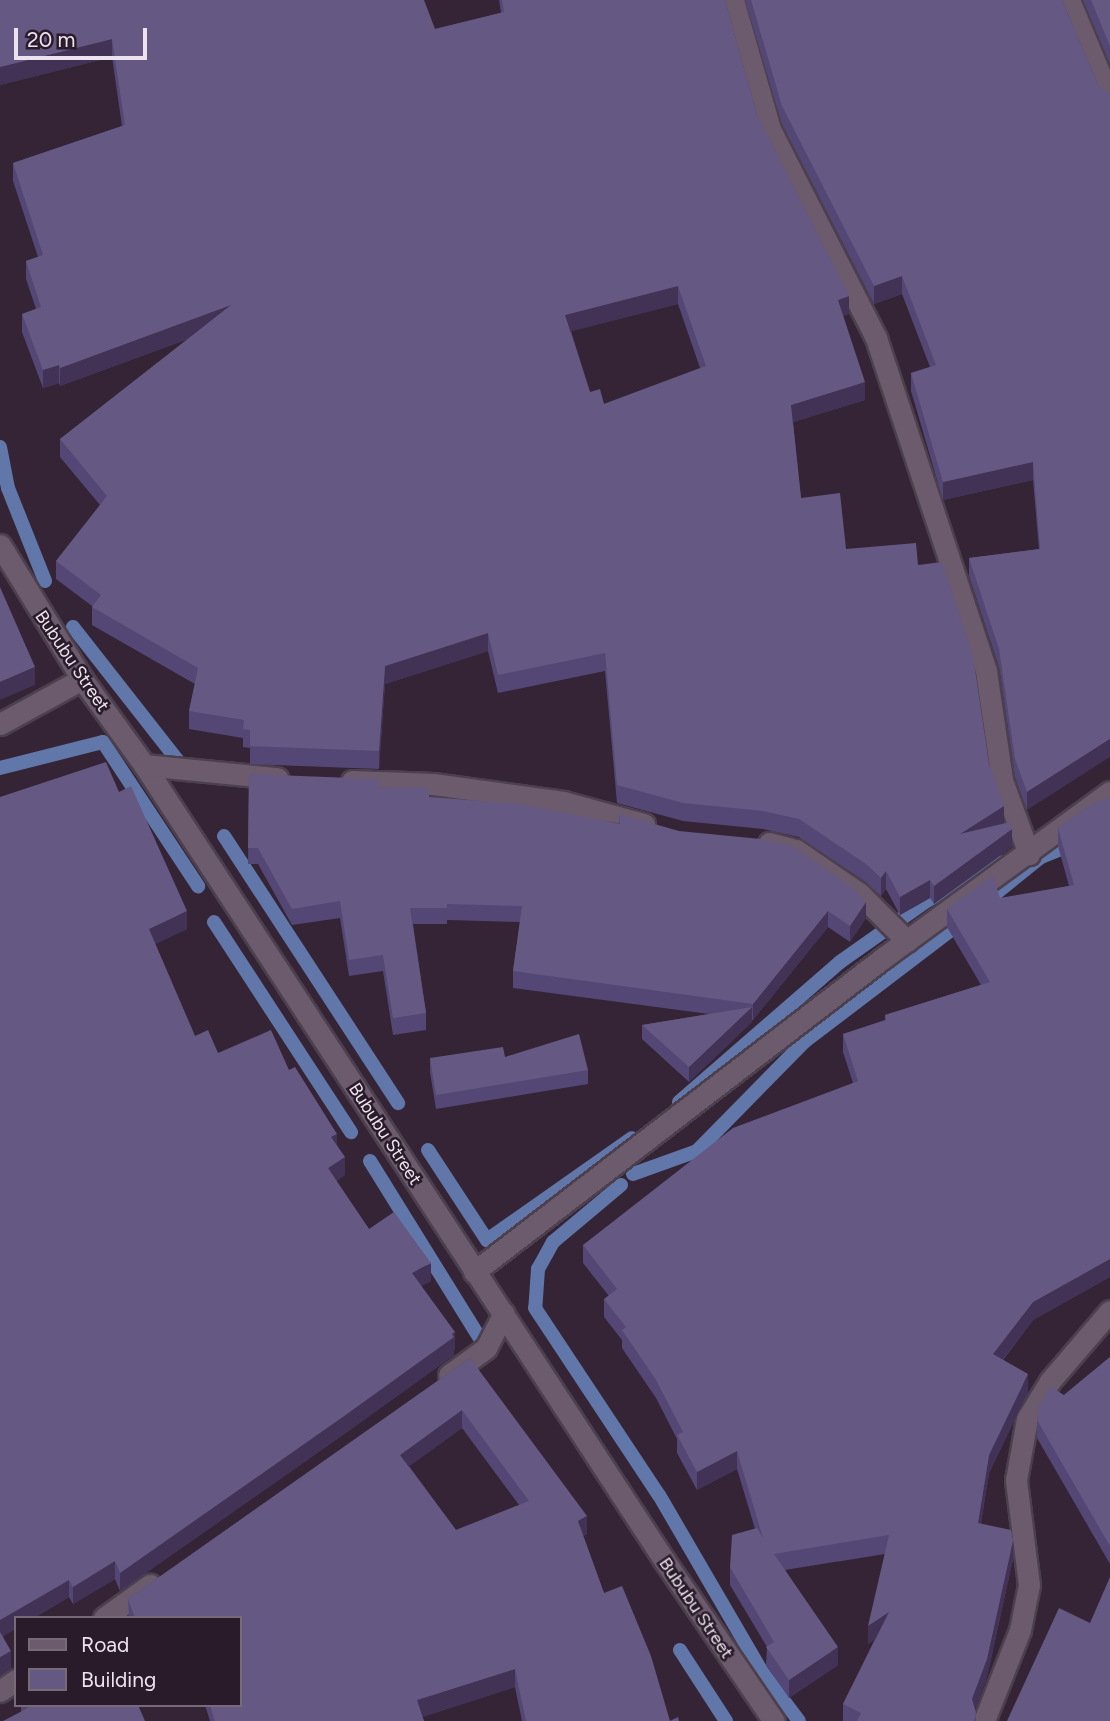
<!DOCTYPE html>
<style>
body{margin:0}
#map{position:relative;width:1110px;height:1721px;overflow:hidden;background:#342435;font-family:Figtree,sans-serif}
div>[style]{position:absolute}
.stream>*{height:14px;margin:-7px;padding:0 7px;transform-origin:7px;border-radius:7px;background:#6277a9}
.roads{filter:drop-shadow(2px 0 #4d404e) drop-shadow(-2px 0 #4d404e) drop-shadow(0 2px #4d404e) drop-shadow(0 -2px #4d404e)}
.minor>*{height:21px;margin:-10.5px;padding:0 10.5px;transform-origin:10.5px;border-radius:10.5px;background:#6c5a6d}
.wall>*{inset:0;background:#544775}
.shaded-wall>*{inset:0;background:#413256}
.building>*{inset:0;background:#655882}
span{translate:-50% -50%;white-space:nowrap;text-align:center;line-height:1.15;-webkit-text-stroke:5px #2a1b2b;paint-order:stroke}
.street-label{font-size:18px;color:#ede3ee}
.legend{position:absolute;left:14px;top:1616px;width:228px;height:91px;box-sizing:border-box;background:#2a1b2b;border:2px solid #786b79;margin:0;padding:9px 12px;list-style:none;font-size:21px;color:#ede3ee}
.legend li{display:flex;align-items:center;gap:14px;height:35px}
.legend b{width:35px;border:2px solid #786b79}
.scale{position:absolute;left:14px;top:28px;width:133px;height:32px;box-sizing:border-box;border:4px solid #ede3ee;border-top:0;padding-left:9px;font-size:21px;line-height:24px;white-space:nowrap;color:#ede3ee;-webkit-text-stroke:5px #2a1b2b;paint-order:stroke}
</style>
<div id="map">
<div class="stream">
<i style="left:0;top:447px;width:42px;rotate:79deg"></i>
<i style="left:8px;top:488px;width:100px;rotate:68.3deg"></i>
<i style="left:73px;top:627px;width:170px;rotate:51.9deg"></i>
<i style="left:0;top:768px;width:106px;rotate:-14.2deg"></i>
<i style="left:103px;top:742px;width:173px;rotate:56.6deg"></i>
<i style="left:224px;top:836px;width:319px;rotate:56.9deg"></i>
<i style="left:985px;top:902px;width:72px;rotate:-38.8deg"></i>
<i style="left:1041px;top:857px;width:38px;rotate:-22deg"></i>
<i style="left:214px;top:922px;width:251px;rotate:56.9deg"></i>
<i style="left:679px;top:1102px;width:213px;rotate:-41deg"></i>
<i style="left:840px;top:962px;width:108px;rotate:-35.2deg"></i>
<i style="left:928px;top:900px;width:81px;rotate:-27.8deg"></i>
<i style="left:428px;top:1150px;width:108px;rotate:56.8deg"></i>
<i style="left:487px;top:1240px;width:177px;rotate:-35.1deg"></i>
<i style="left:370px;top:1161px;width:220px;rotate:58.2deg"></i>
<i style="left:633px;top:1174px;width:68px;rotate:-19.8deg"></i>
<i style="left:697px;top:1151px;width:153px;rotate:-45.5deg"></i>
<i style="left:804px;top:1042px;width:201px;rotate:-37.3deg"></i>
<i style="left:621px;top:1185px;width:89px;rotate:140deg"></i>
<i style="left:553px;top:1242px;width:31px;rotate:119deg"></i>
<i style="left:538px;top:1269px;width:39px;rotate:94deg"></i>
<i style="left:535px;top:1308px;width:224px;rotate:56.5deg"></i>
<i style="left:659px;top:1495px;width:205px;rotate:59.8deg"></i>
<i style="left:762px;top:1672px;width:61px;rotate:52.9deg"></i>
<i style="left:680px;top:1650px;width:85px;rotate:57.1deg"></i>
</div>
<div class="roads">
<div class="minor">
<i style="left:733px;top:0;width:134px;rotate:74deg"></i>
<i style="left:770px;top:129px;width:234px;rotate:63.1deg"></i>
<i style="left:876px;top:338px;width:351px;rotate:71.7deg"></i>
<i style="left:986px;top:671px;width:110px;rotate:81.6deg"></i>
<i style="left:1002px;top:780px;width:79px;rotate:70deg"></i>
<i style="left:1069px;top:0;width:106px;rotate:67.3deg"></i>
<i style="left:0;top:545px;width:157px;rotate:58.5deg"></i>
<i style="left:82px;top:679px;width:106px;rotate:54.2deg"></i>
<i style="left:144px;top:765px;width:950px;rotate:56.81deg"></i>
<i style="left:664px;top:1560px;width:195px;rotate:55.7deg"></i>
<i style="left:0;top:724px;width:94px;rotate:-28.8deg"></i>
<i style="left:144px;top:765px;width:134px;rotate:5.6deg"></i>
<i style="left:352px;top:781px;width:81px;rotate:2.1deg"></i>
<i style="left:433px;top:784px;width:132px;rotate:7.8deg"></i>
<i style="left:564px;top:802px;width:83px;rotate:15.4deg"></i>
<i style="left:769px;top:843px;width:28px;rotate:15deg"></i>
<i style="left:796px;top:850px;width:76px;rotate:34.3deg"></i>
<i style="left:859px;top:893px;width:68px;rotate:45deg"></i>
<i style="left:474px;top:1272px;width:516px;rotate:-37.51deg"></i>
<i style="left:883px;top:958px;width:281px;rotate:-36.2deg"></i>
<i style="left:449px;top:1375px;width:46px;rotate:-36.1deg"></i>
<i style="left:486px;top:1348px;width:39px;rotate:-63deg"></i>
<i style="left:104px;top:1618px;width:57px;rotate:-35.7deg"></i>
<i style="left:0;top:1691px;width:19px;rotate:-35deg"></i>
<i style="left:984px;top:1721px;width:98px;rotate:-68.4deg"></i>
<i style="left:1020px;top:1630px;width:46px;rotate:-78.7deg"></i>
<i style="left:1029px;top:1585px;width:106px;rotate:-97.1deg"></i>
<i style="left:1016px;top:1480px;width:62px;rotate:-79.8deg"></i>
<i style="left:1027px;top:1419px;width:44px;rotate:-58.8deg"></i>
<i style="left:1050px;top:1381px;width:92px;rotate:-49.4deg"></i>
</div>
</div>
<div class="wall">
<i style="clip-path:polygon(evenodd,0 0,435px 29px,501px 13px,499px 0,725px 0,757px 115px,849px 314px,843px 316px,865px 400px,793px 422px,801px 498px,846px 549px,918px 565px,989px 764px,1004px 823px,1012px 847px,934px 904px,930px 898px,900px 915px,886px 889px,881px 896px,866px 882px,799px 837px,763px 829px,683px 821px,617px 803px,605px 671px,498px 693px,488px 651px,385px 684px,379px 769px,250px 764px,250px 748px,243px 747px,243px 738px,189px 729px,189px 711px,195px 684px,92px 625px,92px 606px,56px 579px,56px 561px,100px 505px,60px 457px,60px 439px,188px 339px,60px 386px,59px 383px,43px 388px,22px 332px,22px 314px,36px 309px,26px 279px,26px 261px,38px 257px,13px 181px,13px 163px,122px 126px,112px 57px,0 85px,0 0,678px 304px,700px 368px,604px 404px,590px 392px,571px 331px,678px 304px)"></i>
<i style="clip-path:polygon(745px 0,1062px 0,1098px 85px,1027px 810px,1015px 777px,999px 667px,969px 576px,969px 558px,1039px 549px,1033px 480px,943px 500px,911px 391px,911px 373px,930px 367px,902px 294px,874px 304px,782px 124px)"></i>
<i style="clip-path:polygon(1083px 0,1110px 0,1110px 64px)"></i>
<i style="clip-path:polygon(249px 774px,378px 787px,429px 797px,619px 823px,619px 814px,866px 918px,850px 942px,828px 927px,753px 1020px,752px 1020px,752px 1022px,689px 1082px,642px 1039px,642px 1025px,709px 1014px,513px 988px,513px 971px,520px 922px,447px 920px,447px 924px,413px 924px,426px 1013px,426px 1030px,393px 1035px,383px 971px,349px 976px,340px 918px,292px 925px,258px 864px,248px 864px)"></i>
<i style="clip-path:polygon(119px 792px,187px 929px,155px 944px,195px 1036px,218px 1053px,289px 1070px,337px 1145px,345px 1175px,336px 1181px,369px 1229px,431px 1281px,421px 1286px,455px 1349px,454px 1350px,454px 1355px,347px 1432px,120px 1591px,115px 1579px,73px 1604px,69px 1597px,34px 1618px,16px 1618px,3px 1637px,11px 1668px,0 1675px,0 797px)"></i>
<i style="clip-path:polygon(1110px 798px,1110px 1277px,1033px 1320px,1003px 1360px,1028px 1392px,989px 1473px,981px 1523px,1013px 1559px,987px 1677px,975px 1709px,976px 1721px,843px 1721px,843px 1704px,875px 1639px,868px 1644px,885px 1554px,785px 1570px,838px 1665px,789px 1698px,766px 1665px,767px 1647px,730px 1585px,730px 1567px,755px 1529px,737px 1469px,697px 1490px,677px 1453px,677px 1439px,656px 1398px,622px 1348px,622px 1340px,604px 1317px,604px 1299px,609px 1296px,583px 1263px,583px 1245px,853px 1083px,843px 1052px,843px 1034px,885px 1020px,885px 1015px,981px 985px,947px 927px,947px 909px,1069px 886px,1058px 846px,1058px 828px)"></i>
<i style="clip-path:polygon(505px 1057px,588px 1070px,588px 1084px,436px 1109px,430px 1072px,430px 1058px)"></i>
<i style="clip-path:polygon(1110px 1357px,1110px 1564px,1037px 1438px,1037px 1420px,1064px 1395px)"></i>
<i style="clip-path:polygon(evenodd,470px 1358px,587px 1534px,583px 1536px,604px 1593px,670px 1721px,679px 1721px,522px 1721px,515px 1687px,422px 1717px,424px 1721px,210px 1721px,205px 1705px,240px 1705px,240px 1618px,129px 1618px,128px 1599px,470px 1358px,462px 1428px,519px 1505px,456px 1530px,409px 1466px,462px 1428px)"></i>
<i style="clip-path:polygon(21px 1705px,138px 1705px,21px 1712px)"></i>
</div>
<div class="shaded-wall">
<i style="clip-path:polygon(112px 39px,112px 57px,0 85px,0 67px)"></i>
<i style="clip-path:polygon(902px 276px,902px 294px,874px 304px,874px 286px)"></i>
<i style="clip-path:polygon(678px 286px,678px 304px,565px 333px,565px 315px)"></i>
<i style="clip-path:polygon(849px 296px,849px 314px,838px 318px,838px 300px)"></i>
<i style="clip-path:polygon(231px 305px,231px 323px,60px 386px,60px 368px)"></i>
<i style="clip-path:polygon(59px 365px,59px 383px,43px 388px,43px 370px)"></i>
<i style="clip-path:polygon(865px 382px,865px 400px,791px 423px,791px 405px)"></i>
<i style="clip-path:polygon(1033px 462px,1033px 480px,943px 500px,943px 482px)"></i>
<i style="clip-path:polygon(488px 633px,488px 651px,385px 684px,379px 769px,379px 751px,385px 666px)"></i>
<i style="clip-path:polygon(35px 667px,35px 685px,0 700px,0 682px)"></i>
<i style="clip-path:polygon(1110px 739px,1110px 757px,1027px 810px,1027px 792px)"></i>
<i style="clip-path:polygon(1004px 806px,1004px 824px,960px 834px)"></i>
<i style="clip-path:polygon(1012px 829px,1012px 847px,934px 904px,934px 886px)"></i>
<i style="clip-path:polygon(886px 871px,886px 889px,881px 896px,881px 878px)"></i>
<i style="clip-path:polygon(930px 880px,930px 898px,900px 915px,900px 897px)"></i>
<i style="clip-path:polygon(866px 902px,866px 918px,850px 942px,850px 926px)"></i>
<i style="clip-path:polygon(187px 911px,187px 929px,149px 947px,149px 929px)"></i>
<i style="clip-path:polygon(828px 911px,828px 927px,753px 1020px,753px 1004px)"></i>
<i style="clip-path:polygon(752px 1007px,752px 1022px,689px 1082px,689px 1067px)"></i>
<i style="clip-path:polygon(337px 1134px,337px 1151px,331px 1137px)"></i>
<i style="clip-path:polygon(345px 1157px,345px 1175px,328px 1186px,328px 1168px)"></i>
<i style="clip-path:polygon(1110px 1259px,1110px 1277px,1033px 1320px,993px 1372px,993px 1354px,1033px 1302px)"></i>
<i style="clip-path:polygon(431px 1263px,431px 1281px,412px 1291px,412px 1273px)"></i>
<i style="clip-path:polygon(455px 1332px,455px 1349px,454px 1350px,454px 1355px,347px 1432px,120px 1591px,120px 1573px)"></i>
<i style="clip-path:polygon(1028px 1374px,1028px 1392px,989px 1473px,978px 1541px,978px 1523px,989px 1455px)"></i>
<i style="clip-path:polygon(462px 1410px,462px 1428px,400px 1473px,400px 1455px)"></i>
<i style="clip-path:polygon(737px 1451px,737px 1469px,697px 1490px,697px 1472px)"></i>
<i style="clip-path:polygon(587px 1516px,587px 1534px,578px 1539px,578px 1521px)"></i>
<i style="clip-path:polygon(1013px 1541px,1013px 1559px,987px 1677px,972px 1717px,972px 1699px)"></i>
<i style="clip-path:polygon(115px 1561px,115px 1579px,73px 1604px,73px 1587px)"></i>
<i style="clip-path:polygon(69px 1580px,69px 1597px,34px 1618px,16px 1618px,16px 1629px,0 1638px,0 1620px)"></i>
<i style="clip-path:polygon(889px 1612px,889px 1630px,868px 1644px,868px 1626px)"></i>
<i style="clip-path:polygon(838px 1647px,838px 1665px,789px 1698px,789px 1680px)"></i>
<i style="clip-path:polygon(11px 1651px,11px 1668px,0 1675px,0 1657px)"></i>
<i style="clip-path:polygon(515px 1669px,515px 1687px,417px 1719px,417px 1700px)"></i>
</div>
<div class="building">
<i style="clip-path:polygon(evenodd,0 0,424px 0,435px 29px,504px 12px,502px 0,725px 0,757px 115px,849px 296px,838px 300px,865px 382px,791px 405px,801px 498px,840px 493px,846px 549px,916px 543px,918px 565px,942px 562px,973px 656px,989px 764px,1004px 806px,960px 834px,1010px 822px,1012px 829px,934px 886px,930px 880px,900px 897px,886px 871px,881px 878px,866px 864px,799px 819px,763px 811px,683px 803px,617px 785px,605px 653px,498px 675px,488px 633px,385px 666px,379px 751px,250px 746px,250px 730px,243px 729px,244px 720px,189px 711px,198px 668px,92px 607px,101px 595px,56px 561px,107px 496px,60px 439px,231px 305px,60px 368px,59px 365px,43px 370px,22px 314px,41px 307px,26px 261px,43px 255px,13px 163px,125px 125px,112px 39px,0 67px,0 0,678px 286px,706px 366px,604px 404px,600px 389px,590px 392px,565px 315px,678px 286px)"></i>
<i style="clip-path:polygon(751px 0,1062px 0,1098px 85px,1108px 93px,1110px 92px,1110px 739px,1027px 792px,1015px 759px,999px 649px,969px 558px,1040px 549px,1033px 462px,943px 482px,911px 373px,936px 365px,902px 276px,874px 286px,782px 106px)"></i>
<i style="clip-path:polygon(1091px 0,1110px 0,1110px 46px)"></i>
<i style="clip-path:polygon(0 587px,35px 667px,0 682px)"></i>
<i style="clip-path:polygon(106px 762px,119px 792px,131px 786px,187px 911px,149px 929px,195px 1036px,208px 1030px,218px 1053px,271px 1030px,289px 1070px,295px 1067px,337px 1134px,331px 1137px,345px 1157px,328px 1168px,369px 1229px,394px 1212px,431px 1263px,412px 1273px,455px 1332px,452px 1334px,454px 1337px,347px 1414px,120px 1573px,115px 1561px,73px 1587px,69px 1580px,0 1620px,0 797px)"></i>
<i style="clip-path:polygon(249px 774px,378px 779px,378px 787px,429px 788px,429px 797px,521px 804px,620px 824px,619px 814px,679px 831px,760px 839px,791px 846px,851px 887px,866px 902px,850px 926px,828px 911px,753px 1004px,513px 971px,522px 906px,447px 904px,447px 908px,410px 908px,426px 1013px,393px 1018px,383px 955px,349px 960px,340px 901px,292px 909px,258px 848px,248px 848px)"></i>
<i style="clip-path:polygon(1110px 798px,1110px 1259px,1033px 1302px,993px 1354px,1028px 1374px,989px 1455px,978px 1523px,1011px 1530px,1013px 1541px,987px 1659px,972px 1699px,976px 1713px,974px 1721px,857px 1721px,861px 1713px,843px 1704px,889px 1612px,868px 1626px,889px 1535px,774px 1554px,838px 1647px,789px 1680px,766px 1647px,774px 1642px,730px 1567px,732px 1535px,757px 1528px,763px 1538px,737px 1451px,697px 1472px,677px 1435px,683px 1432px,656px 1380px,622px 1330px,626px 1327px,604px 1299px,617px 1289px,583px 1245px,733px 1128px,858px 1081px,843px 1034px,886px 1020px,885px 1015px,990px 982px,947px 909px,993px 876px,1000px 898px,1074px 885px,1058px 828px,1095px 802px)"></i>
<i style="clip-path:polygon(752px 1007px,689px 1067px,642px 1025px)"></i>
<i style="clip-path:polygon(579px 1034px,588px 1070px,436px 1095px,430px 1058px,503px 1047px,505px 1057px)"></i>
<i style="clip-path:polygon(1110px 1357px,1110px 1546px,1037px 1420px,1039px 1406px,1051px 1387px,1064px 1395px)"></i>
<i style="clip-path:polygon(evenodd,470px 1358px,587px 1516px,578px 1521px,604px 1593px,622px 1586px,651px 1656px,670px 1721px,678px 1717px,679px 1721px,526px 1721px,515px 1669px,417px 1700px,424px 1721px,215px 1721px,210px 1705px,240px 1705px,240px 1618px,135px 1618px,128px 1599px,470px 1358px,462px 1410px,529px 1501px,456px 1530px,400px 1455px,462px 1410px)"></i>
<i style="clip-path:polygon(1110px 1577px,1110px 1721px,1007px 1721px,1059px 1608px,1090px 1623px)"></i>
<i style="clip-path:polygon(0 1632px,11px 1651px,0 1657px)"></i>
<i style="clip-path:polygon(27px 1705px,138px 1705px,145px 1721px,3px 1721px,28px 1708px)"></i>
</div>
<div class="street-label">
<span style="left:72px;top:661px;rotate:56deg">Bububu Street</span>
<span style="left:385px;top:1134px;rotate:57deg">Bububu Street</span>
<span style="left:696px;top:1608px;rotate:56deg">Bububu Street</span>
</div>
<ul class="legend">
<li><b style="height:9px;background:#6c5a6d"></b>Road</li>
<li><b style="height:19px;background:#655882"></b>Building</li>
</ul>
<div class="scale">20 m</div>
</div>
